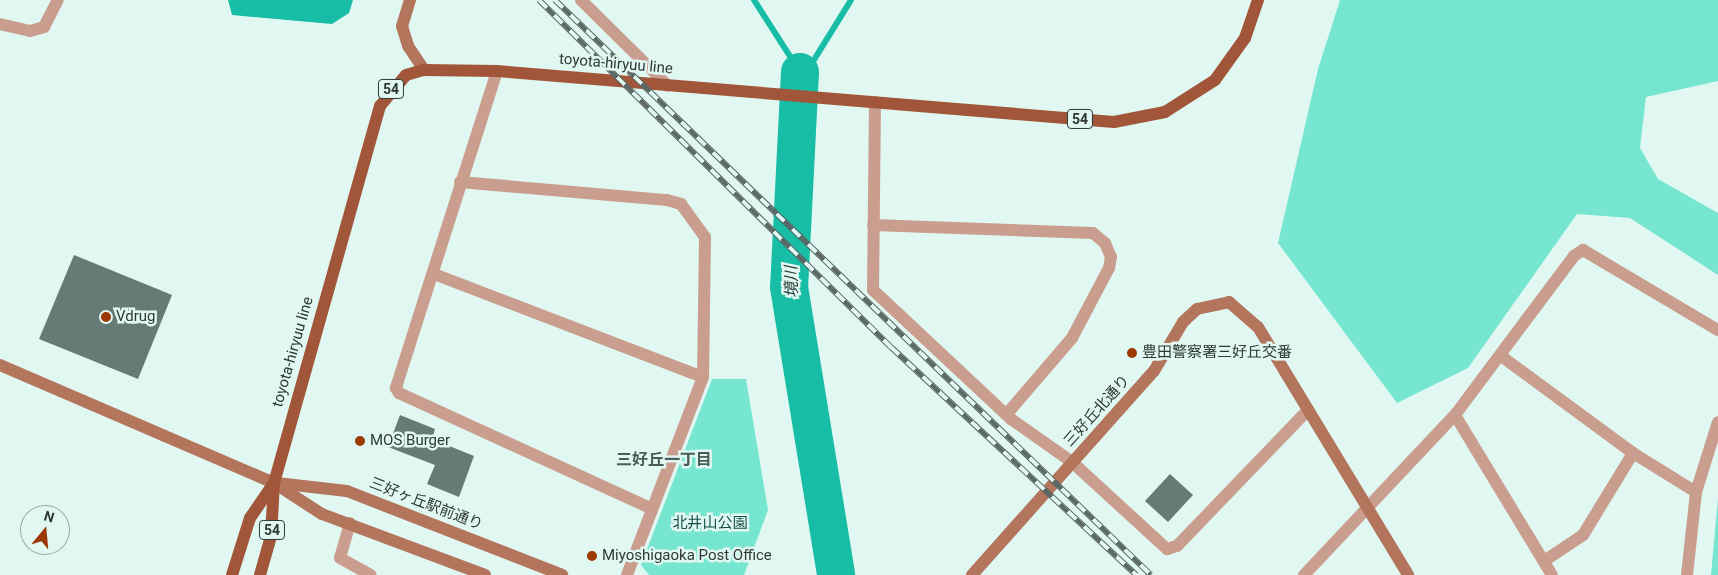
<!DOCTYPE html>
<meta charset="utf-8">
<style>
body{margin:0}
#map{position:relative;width:1718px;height:575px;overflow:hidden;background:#e1f8f2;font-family:Roboto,"Noto Sans JP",sans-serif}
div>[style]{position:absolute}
.green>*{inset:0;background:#77e6d0}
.water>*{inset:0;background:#17bda5}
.stream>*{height:6px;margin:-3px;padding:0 3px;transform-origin:3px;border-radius:3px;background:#17bda5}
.river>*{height:38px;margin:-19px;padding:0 19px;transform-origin:19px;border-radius:19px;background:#17bda5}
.building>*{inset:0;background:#667b76}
.street>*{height:12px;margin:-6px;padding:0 6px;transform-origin:6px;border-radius:6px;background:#ca9e8e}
.secondary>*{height:12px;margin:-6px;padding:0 6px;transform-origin:6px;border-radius:6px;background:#b4755d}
.primary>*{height:12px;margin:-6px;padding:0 6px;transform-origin:6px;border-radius:6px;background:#a25639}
.rail>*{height:5.5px;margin-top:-2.75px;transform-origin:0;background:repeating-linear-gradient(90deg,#e1f8f2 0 11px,#5b6865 0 22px);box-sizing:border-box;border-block:1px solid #5b6865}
.dots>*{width:14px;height:14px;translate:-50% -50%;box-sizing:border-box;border:2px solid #e1f8f2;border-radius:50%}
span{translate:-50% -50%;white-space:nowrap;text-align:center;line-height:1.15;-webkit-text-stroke:5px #e1f8f2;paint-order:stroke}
.shield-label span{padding:1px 4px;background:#e1f8f2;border:1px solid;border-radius:4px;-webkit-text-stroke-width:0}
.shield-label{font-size:14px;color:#2f3836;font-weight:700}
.street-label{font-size:15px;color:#2f3836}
.poi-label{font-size:15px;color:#2f3836}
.left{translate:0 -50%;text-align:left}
.park-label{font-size:15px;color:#155147}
.water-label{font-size:16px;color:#1c332e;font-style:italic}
.neighbourhood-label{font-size:16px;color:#485c57;font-weight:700}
.north{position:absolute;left:20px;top:505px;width:50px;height:50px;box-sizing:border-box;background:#e1f8f2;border:1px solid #9aaba7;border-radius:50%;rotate:17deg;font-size:14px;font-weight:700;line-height:20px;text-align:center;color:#2f3836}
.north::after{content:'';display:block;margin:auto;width:18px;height:22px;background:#9d3904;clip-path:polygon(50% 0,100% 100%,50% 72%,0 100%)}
</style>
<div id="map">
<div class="green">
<i style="clip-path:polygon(1340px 0,1718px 0,1718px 81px,1646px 97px,1640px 148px,1658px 179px,1718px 213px,1718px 275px,1630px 218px,1577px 214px,1468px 368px,1397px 403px,1278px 243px,1318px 69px)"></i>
<i style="clip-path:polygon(712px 379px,746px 379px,768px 510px,744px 575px,649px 575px,641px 565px)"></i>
<i style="clip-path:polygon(1718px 497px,1718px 575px,1711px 575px,1718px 498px)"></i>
</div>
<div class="water">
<i style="clip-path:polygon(228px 0,353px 0,349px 13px,332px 24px,232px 15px)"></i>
</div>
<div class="stream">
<i style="left:754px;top:0;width:85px;rotate:57.4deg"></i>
<i style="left:800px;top:72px;width:15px;rotate:-37deg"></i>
<i style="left:812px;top:63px;width:74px;rotate:-58.2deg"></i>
</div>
<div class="river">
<i style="left:800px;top:72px;width:215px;rotate:92.9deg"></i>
<i style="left:789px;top:287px;width:292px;rotate:80.7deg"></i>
</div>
<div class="building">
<i style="clip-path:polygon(74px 255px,172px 295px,138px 379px,39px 339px)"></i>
<i style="clip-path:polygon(400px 415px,435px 429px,432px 439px,474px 456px,459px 497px,427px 484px,435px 465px,388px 447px)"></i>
<i style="clip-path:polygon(1170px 474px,1193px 495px,1168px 522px,1145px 501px)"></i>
</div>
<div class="street">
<i style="left:581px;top:0;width:122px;rotate:44.7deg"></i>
<i style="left:0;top:24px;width:31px;rotate:13deg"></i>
<i style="left:30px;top:31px;width:15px;rotate:-16deg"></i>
<i style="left:44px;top:27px;width:30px;rotate:-63deg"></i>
<i style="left:497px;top:71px;width:333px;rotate:107.7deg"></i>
<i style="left:396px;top:388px;width:6px;rotate:59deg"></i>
<i style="left:399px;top:393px;width:278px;rotate:24.6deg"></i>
<i style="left:875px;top:102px;width:188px;rotate:90.6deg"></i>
<i style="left:873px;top:290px;width:189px;rotate:43.1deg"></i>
<i style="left:1011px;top:419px;width:75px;rotate:35.2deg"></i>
<i style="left:1072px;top:462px;width:129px;rotate:42.5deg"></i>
<i style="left:1167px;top:549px;width:10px;rotate:-17deg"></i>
<i style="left:1177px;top:546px;width:189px;rotate:-46.1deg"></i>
<i style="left:460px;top:182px;width:208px;rotate:5deg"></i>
<i style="left:667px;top:200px;width:15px;rotate:16deg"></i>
<i style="left:681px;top:204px;width:41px;rotate:54deg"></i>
<i style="left:705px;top:237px;width:140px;rotate:90.8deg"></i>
<i style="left:703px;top:377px;width:212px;rotate:111deg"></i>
<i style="left:873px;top:225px;width:220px;rotate:2.1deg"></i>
<i style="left:1093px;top:233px;width:16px;rotate:40deg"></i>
<i style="left:1105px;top:243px;width:15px;rotate:67deg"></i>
<i style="left:1111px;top:257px;width:11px;rotate:100deg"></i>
<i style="left:1109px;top:268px;width:79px;rotate:117.9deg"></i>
<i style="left:1072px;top:338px;width:101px;rotate:130.6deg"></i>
<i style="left:434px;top:274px;width:288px;rotate:21deg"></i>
<i style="left:1501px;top:356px;width:164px;rotate:36.3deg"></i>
<i style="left:1633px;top:453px;width:74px;rotate:31.8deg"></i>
<i style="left:1455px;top:415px;width:187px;rotate:58.8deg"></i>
<i style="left:350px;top:523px;width:36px;rotate:106deg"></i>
<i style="left:340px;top:558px;width:35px;rotate:29deg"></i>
<i style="left:1544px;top:561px;width:47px;rotate:-33.7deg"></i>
<i style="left:1583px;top:535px;width:96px;rotate:-58.6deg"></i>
<i style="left:1304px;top:575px;width:220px;rotate:-46.7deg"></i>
<i style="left:1455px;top:415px;width:199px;rotate:-53.2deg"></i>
<i style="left:1574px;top:256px;width:11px;rotate:-34deg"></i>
<i style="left:1583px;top:250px;width:157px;rotate:30.7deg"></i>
<i style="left:1687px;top:575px;width:83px;rotate:-83.8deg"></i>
<i style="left:1696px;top:492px;width:73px;rotate:-72.6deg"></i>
</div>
<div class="secondary">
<i style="left:410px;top:0;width:27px;rotate:107deg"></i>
<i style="left:402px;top:26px;width:21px;rotate:73deg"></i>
<i style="left:408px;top:46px;width:29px;rotate:56deg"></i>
<i style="left:0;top:365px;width:298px;rotate:23.3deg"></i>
<i style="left:274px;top:483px;width:57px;rotate:32.9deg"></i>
<i style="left:322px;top:514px;width:174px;rotate:20.5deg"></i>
<i style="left:277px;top:483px;width:70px;rotate:6.5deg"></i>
<i style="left:347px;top:491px;width:231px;rotate:21.3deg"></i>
<i style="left:972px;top:575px;width:273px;rotate:-48.3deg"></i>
<i style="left:1154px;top:371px;width:57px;rotate:-59.4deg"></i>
<i style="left:1183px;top:322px;width:19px;rotate:-43deg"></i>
<i style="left:1197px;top:309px;width:33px;rotate:-12deg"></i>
<i style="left:1229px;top:302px;width:38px;rotate:41deg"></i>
<i style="left:1258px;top:327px;width:290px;rotate:58.8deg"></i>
</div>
<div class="primary">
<i style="left:232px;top:575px;width:60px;rotate:-72.5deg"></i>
<i style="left:250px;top:518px;width:42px;rotate:-55.6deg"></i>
<i style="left:260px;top:575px;width:41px;rotate:-74.2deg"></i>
<i style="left:271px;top:536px;width:53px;rotate:-86.8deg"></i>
<i style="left:274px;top:483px;width:392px;rotate:-74.3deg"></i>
<i style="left:380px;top:106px;width:40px;rotate:-50deg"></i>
<i style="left:406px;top:75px;width:19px;rotate:-16deg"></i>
<i style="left:424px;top:70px;width:73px;rotate:0.8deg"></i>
<i style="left:497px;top:71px;width:619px;rotate:4.73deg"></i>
<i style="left:1114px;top:122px;width:52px;rotate:-11.1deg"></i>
<i style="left:1165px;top:112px;width:59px;rotate:-32.6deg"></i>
<i style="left:1215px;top:80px;width:52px;rotate:-54.5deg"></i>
<i style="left:1245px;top:38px;width:40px;rotate:-71.1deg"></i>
</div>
<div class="rail">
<i style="left:539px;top:0;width:494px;rotate:44.6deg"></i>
<i style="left:891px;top:347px;width:335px;rotate:42.9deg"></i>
<i style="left:555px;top:0;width:828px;rotate:43.97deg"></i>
</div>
<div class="dots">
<i style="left:106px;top:317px;background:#9d3904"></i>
<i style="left:1132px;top:353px;background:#9d3904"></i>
<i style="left:360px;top:441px;background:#9d3904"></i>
<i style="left:592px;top:556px;background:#9d3904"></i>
</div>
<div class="shield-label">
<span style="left:391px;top:89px">54</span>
<span style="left:1080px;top:119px">54</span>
<span style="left:272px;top:530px">54</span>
</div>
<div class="street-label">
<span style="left:616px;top:64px;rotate:5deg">toyota-hiryuu line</span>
<span style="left:293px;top:352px;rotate:-74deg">toyota-hiryuu line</span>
<span style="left:1097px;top:411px;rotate:-48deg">三好丘北通り</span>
<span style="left:426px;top:504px;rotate:21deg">三好ヶ丘駅前通り</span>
</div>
<div class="poi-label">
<span class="left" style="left:116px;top:317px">Vdrug</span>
<span class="left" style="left:1142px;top:353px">豊田警察署三好丘交番</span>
<span class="left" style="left:370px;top:441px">MOS Burger</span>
<span class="left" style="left:602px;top:556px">Miyoshigaoka Post Office</span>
</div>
<div class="park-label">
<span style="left:710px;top:524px">北井山公園</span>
</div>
<div class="water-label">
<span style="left:792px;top:282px;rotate:-92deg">境川</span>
</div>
<div class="neighbourhood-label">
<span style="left:664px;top:460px">三好丘一丁目</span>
</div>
<div class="north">N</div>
</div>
